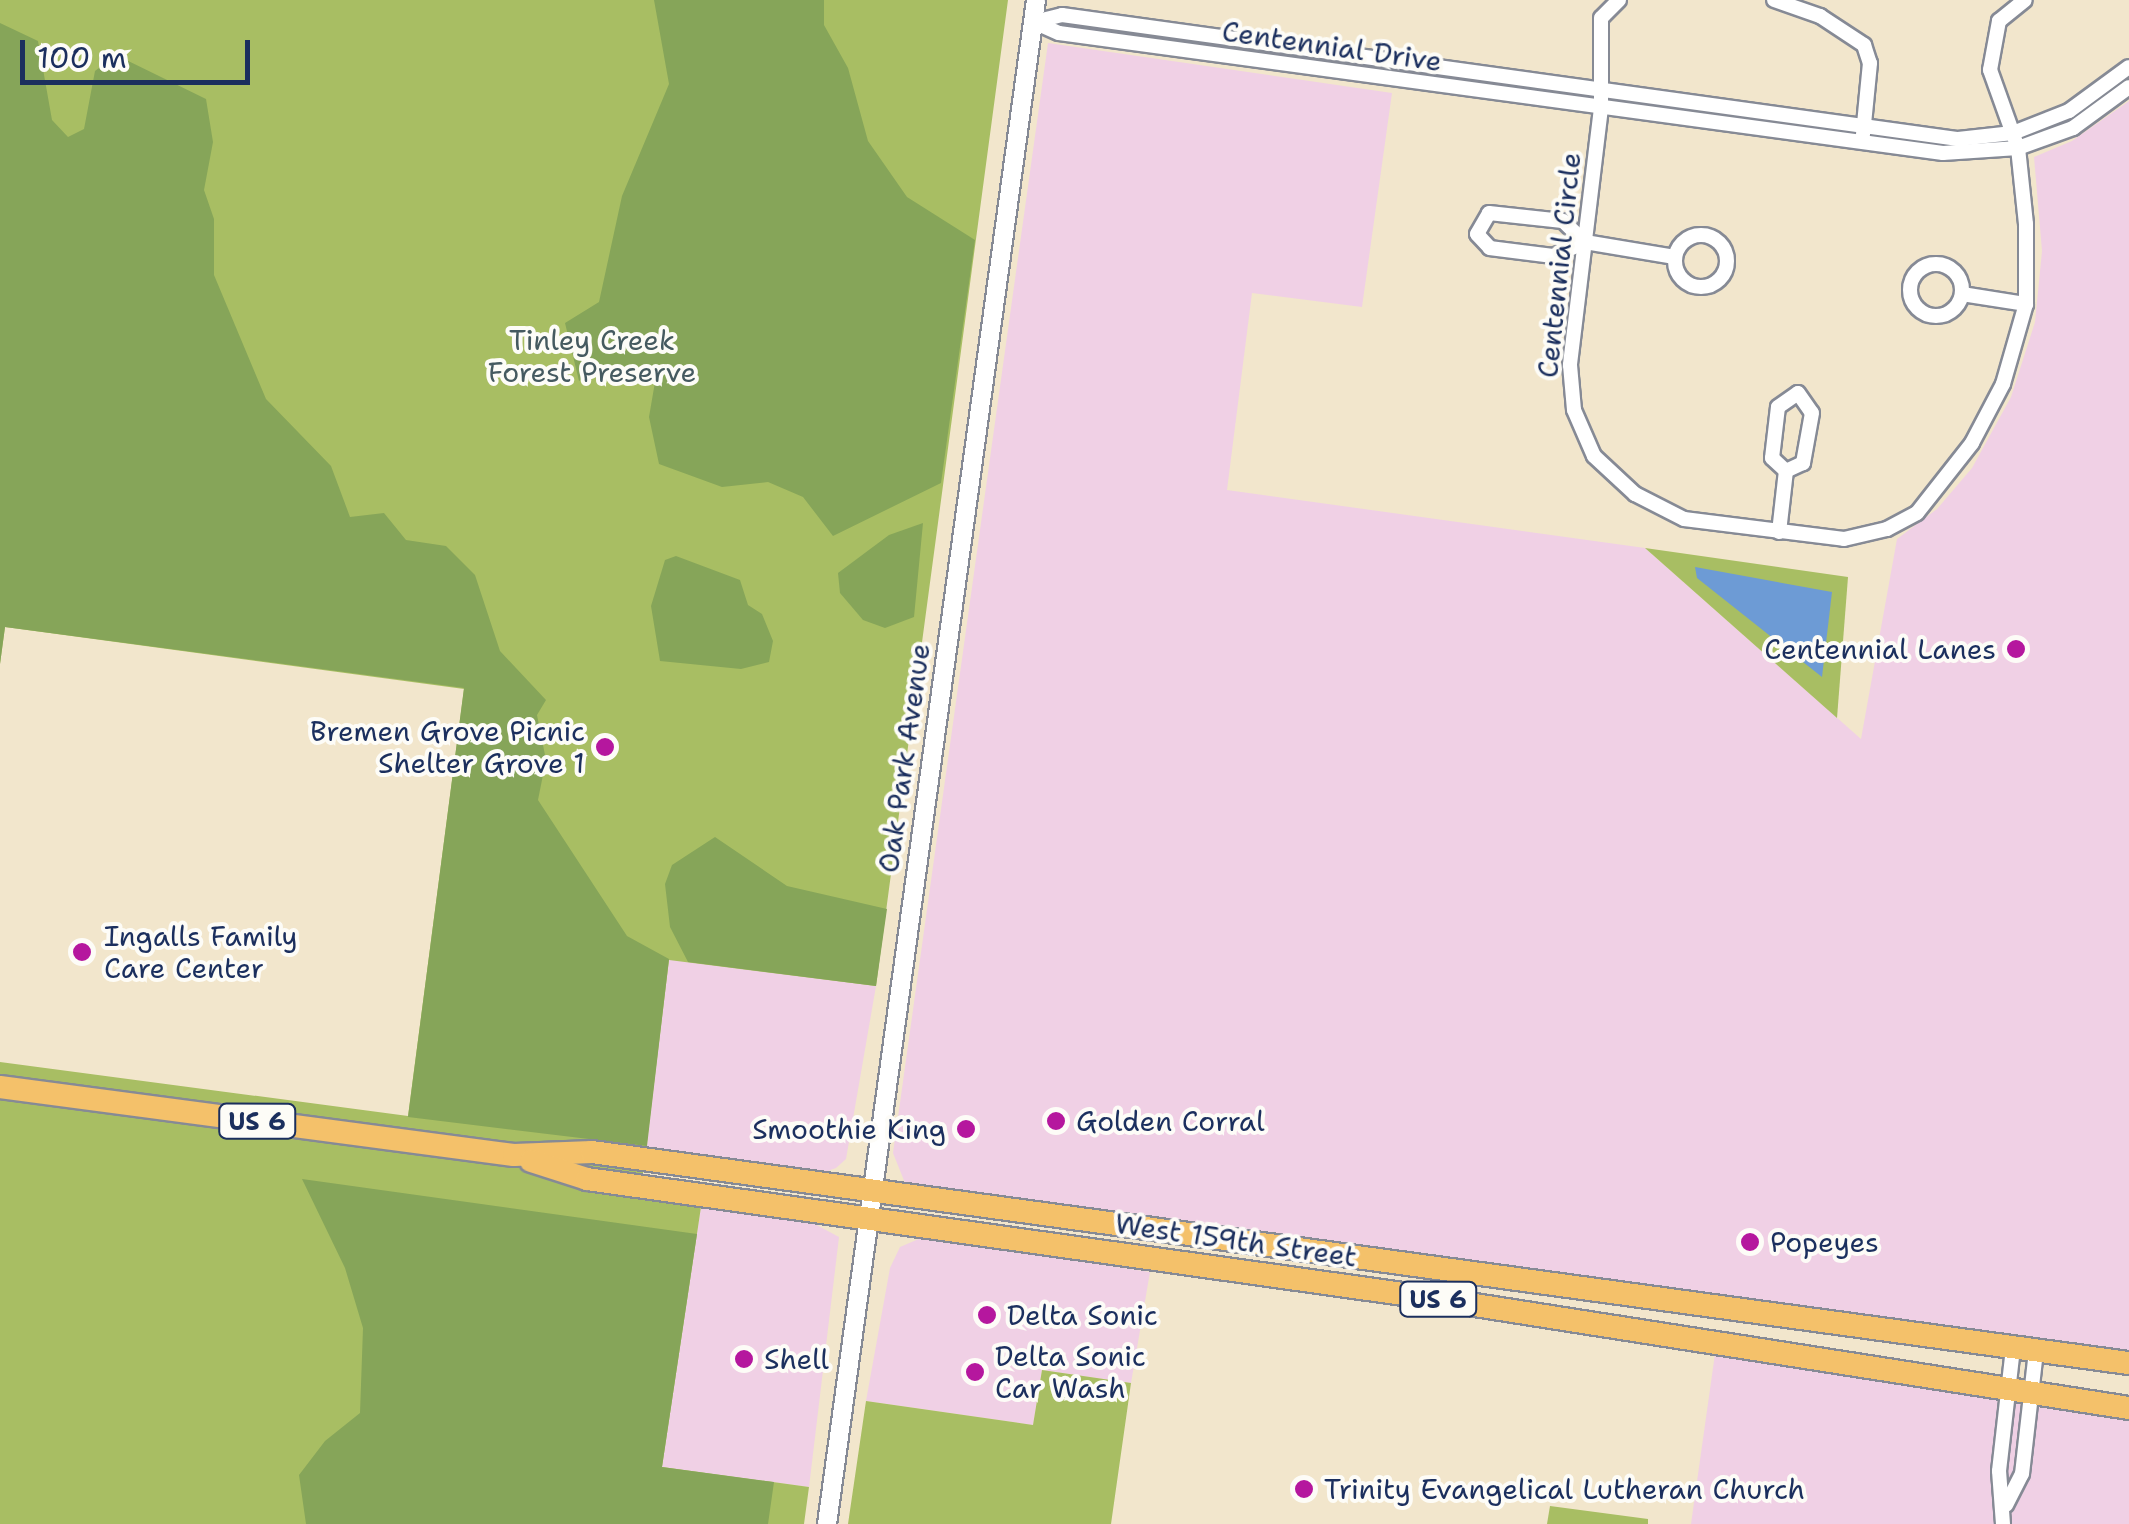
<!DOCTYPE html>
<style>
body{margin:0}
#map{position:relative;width:2129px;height:1524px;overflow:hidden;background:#f2e6cc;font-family:"Shantell Sans",sans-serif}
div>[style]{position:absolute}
.built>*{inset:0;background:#f0d0e5}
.green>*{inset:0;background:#a8be63}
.forest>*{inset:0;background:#86a559}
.water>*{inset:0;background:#6d9bd5}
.roads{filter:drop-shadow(2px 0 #868a95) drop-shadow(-2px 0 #868a95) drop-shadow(0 2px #868a95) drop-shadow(0 -2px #868a95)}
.minor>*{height:14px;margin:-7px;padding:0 7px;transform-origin:7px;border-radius:7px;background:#fff}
.minor>.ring{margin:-7px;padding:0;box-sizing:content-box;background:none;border:14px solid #fff;border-radius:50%}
.tertiary>*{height:18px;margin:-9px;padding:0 9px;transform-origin:9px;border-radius:9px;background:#fff}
.primary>*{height:22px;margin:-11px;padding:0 11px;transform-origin:11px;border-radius:11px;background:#f4c16a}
.dots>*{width:28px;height:28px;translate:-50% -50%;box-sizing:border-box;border:5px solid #fdfcf7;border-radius:50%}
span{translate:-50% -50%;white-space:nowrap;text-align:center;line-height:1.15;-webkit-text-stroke:8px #fdfcf7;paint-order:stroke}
.shield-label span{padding:2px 8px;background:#fdfcf7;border:2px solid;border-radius:8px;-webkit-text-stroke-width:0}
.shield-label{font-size:25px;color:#1b2f5e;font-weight:700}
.street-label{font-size:28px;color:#1b2f5e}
.park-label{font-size:28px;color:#455a60}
.poi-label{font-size:28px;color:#1b2f5e}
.right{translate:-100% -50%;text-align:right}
.left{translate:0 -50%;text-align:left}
.scale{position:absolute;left:20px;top:40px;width:230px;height:45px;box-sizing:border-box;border:5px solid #1b2f5e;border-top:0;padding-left:12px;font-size:30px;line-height:35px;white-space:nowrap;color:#1b2f5e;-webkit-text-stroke:8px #fdfcf7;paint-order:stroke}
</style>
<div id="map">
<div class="built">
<i style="clip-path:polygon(1048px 43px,1392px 93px,1362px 307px,1252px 293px,1227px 490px,1645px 548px,1861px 739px,1897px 539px,1937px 509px,1972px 468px,2011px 397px,2035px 322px,2042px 251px,2034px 157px,2072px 141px,2129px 101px,2129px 1352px,914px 1190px,905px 1183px,893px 1153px)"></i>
<i style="clip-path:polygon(669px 959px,876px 986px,846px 1159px,836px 1168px,822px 1173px,646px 1153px)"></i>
<i style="clip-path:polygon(701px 1207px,811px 1222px,839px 1237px,809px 1487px,662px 1467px)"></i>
<i style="clip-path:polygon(921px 1238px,1150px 1272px,1131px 1383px,1042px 1370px,1033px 1425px,866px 1401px,890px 1268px,900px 1247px)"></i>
<i style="clip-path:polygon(1715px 1354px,2129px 1421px,2129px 1524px,1691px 1524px)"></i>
</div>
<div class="green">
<i style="clip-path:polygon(0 0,1008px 0,876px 986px,669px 960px,640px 1199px,701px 1207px,662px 1467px,809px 1487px,804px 1524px,0 1524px,0 1062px,408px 1116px,464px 689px,5px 627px,0 664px)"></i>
<i style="clip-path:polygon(1645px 548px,1848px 577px,1837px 718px)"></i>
<i style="clip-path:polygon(1042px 1370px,1131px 1383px,1111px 1524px,848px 1524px,866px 1401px,1033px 1425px)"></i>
<i style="clip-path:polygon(1550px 1506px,1648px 1519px,1648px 1524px,1547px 1524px)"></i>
</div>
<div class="forest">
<i style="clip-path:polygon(654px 0,824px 0,824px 25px,848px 68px,868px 141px,907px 197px,975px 240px,941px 483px,833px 536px,803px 497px,768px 482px,722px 487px,659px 464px,649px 417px,655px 382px,636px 367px,602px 369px,579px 381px,565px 323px,599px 302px,622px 196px,669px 84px)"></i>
<i style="clip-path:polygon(0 23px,38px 41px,52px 120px,68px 137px,84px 129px,95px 71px,116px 55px,206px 99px,213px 142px,204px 190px,214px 219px,214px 275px,266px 399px,331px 466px,350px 517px,384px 513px,406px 540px,446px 546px,475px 575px,500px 651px,546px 700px,537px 715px,546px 760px,538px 800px,627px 936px,669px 959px,647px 1146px,408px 1117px,464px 688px,5px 627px,0 664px)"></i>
<i style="clip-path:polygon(923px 523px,914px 617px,885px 628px,863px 620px,840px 593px,838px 573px,889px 535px)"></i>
<i style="clip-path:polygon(676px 556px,740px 580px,748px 605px,762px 614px,773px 641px,769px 662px,741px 669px,660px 661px,651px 606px,665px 560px)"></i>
<i style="clip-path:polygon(715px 837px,787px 886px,887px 909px,876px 986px,688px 962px,670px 927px,665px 884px,672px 865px)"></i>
<i style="clip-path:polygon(302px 1179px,697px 1234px,662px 1467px,774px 1482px,768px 1524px,306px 1524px,299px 1475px,325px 1441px,360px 1413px,363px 1328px,345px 1268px)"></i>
</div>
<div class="water">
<i style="clip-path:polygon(1695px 567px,1832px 592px,1822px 677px,1697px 578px)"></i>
</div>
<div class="roads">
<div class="minor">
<i style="left:1619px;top:0;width:25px;rotate:135deg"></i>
<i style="left:1601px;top:18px;width:90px;rotate:90deg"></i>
<i style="left:1601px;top:108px;width:259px;rotate:96.9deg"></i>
<i style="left:1570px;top:365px;width:45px;rotate:84.9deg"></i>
<i style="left:1574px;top:410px;width:50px;rotate:66.5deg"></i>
<i style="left:1594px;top:456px;width:56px;rotate:42.8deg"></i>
<i style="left:1635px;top:494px;width:55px;rotate:27deg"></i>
<i style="left:1684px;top:519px;width:161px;rotate:7.1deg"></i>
<i style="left:1844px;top:539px;width:44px;rotate:-13.1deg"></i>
<i style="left:1887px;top:529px;width:34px;rotate:-28deg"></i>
<i style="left:1917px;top:513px;width:89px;rotate:-51.8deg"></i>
<i style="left:1972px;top:443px;width:67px;rotate:-62.3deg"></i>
<i style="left:2003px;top:384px;width:83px;rotate:-74deg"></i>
<i style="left:2026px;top:304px;width:80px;rotate:-90deg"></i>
<i style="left:2026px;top:224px;width:76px;rotate:-96deg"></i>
<i style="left:2018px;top:148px;width:83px;rotate:-109.7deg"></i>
<i style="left:1990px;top:70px;width:50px;rotate:-79.6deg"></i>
<i style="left:1999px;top:21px;width:33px;rotate:-39deg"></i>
<i style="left:1774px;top:0;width:49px;rotate:19.2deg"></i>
<i style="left:1820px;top:16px;width:53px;rotate:33.4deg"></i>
<i style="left:1864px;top:45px;width:19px;rotate:72deg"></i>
<i style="left:1870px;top:63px;width:72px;rotate:95.6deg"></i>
<i style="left:1034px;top:22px;width:29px;rotate:-14deg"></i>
<i style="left:1062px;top:15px;width:905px;rotate:7.88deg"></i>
<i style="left:1958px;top:139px;width:55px;rotate:-6.2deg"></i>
<i style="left:2013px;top:133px;width:60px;rotate:-21.4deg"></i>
<i style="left:2069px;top:111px;width:74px;rotate:-36.3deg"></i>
<i style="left:1034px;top:22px;width:27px;rotate:24deg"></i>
<i style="left:1059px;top:33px;width:892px;rotate:7.73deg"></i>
<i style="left:1943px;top:153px;width:75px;rotate:-3.8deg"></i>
<i style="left:2018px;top:148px;width:59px;rotate:-20deg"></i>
<i style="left:2073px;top:128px;width:69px;rotate:-36.2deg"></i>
<i style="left:1489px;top:213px;width:74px;rotate:6.2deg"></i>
<i style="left:1563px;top:221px;width:30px;rotate:44deg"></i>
<i style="left:1585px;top:242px;width:35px;rotate:156deg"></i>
<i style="left:1553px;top:256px;width:64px;rotate:-172.8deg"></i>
<i style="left:1490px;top:248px;width:19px;rotate:-133deg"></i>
<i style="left:1477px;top:234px;width:24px;rotate:-60deg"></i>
<i class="ring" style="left:1675px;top:235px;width:38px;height:38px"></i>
<i style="left:1585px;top:242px;width:91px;rotate:9.5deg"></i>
<i class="ring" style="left:1910px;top:264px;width:38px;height:38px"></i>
<i style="left:1962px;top:294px;width:65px;rotate:8.9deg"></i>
<i style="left:1798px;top:393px;width:24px;rotate:55deg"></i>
<i style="left:1812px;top:413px;width:51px;rotate:100.2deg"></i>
<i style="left:1803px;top:463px;width:19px;rotate:155deg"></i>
<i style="left:1786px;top:471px;width:19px;rotate:-137deg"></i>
<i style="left:1772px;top:458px;width:51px;rotate:-83.3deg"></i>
<i style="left:1778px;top:407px;width:24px;rotate:-35deg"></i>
<i style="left:1779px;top:532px;width:61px;rotate:-83.5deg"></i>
<i style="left:2006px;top:1505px;width:35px;rotate:-63deg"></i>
<i style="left:2022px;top:1474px;width:124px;rotate:-83.5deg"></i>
<i style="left:2003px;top:1524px;width:53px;rotate:-94.3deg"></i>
<i style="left:1999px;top:1471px;width:124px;rotate:-83.5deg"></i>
</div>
<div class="tertiary">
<i style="left:827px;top:1524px;width:1538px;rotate:-82.19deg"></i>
</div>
<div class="primary">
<i style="left:0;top:1087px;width:518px;rotate:7.54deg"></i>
<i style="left:514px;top:1155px;width:78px;rotate:-2.2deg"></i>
<i style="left:592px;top:1152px;width:1551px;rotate:7.82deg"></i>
<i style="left:531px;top:1161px;width:59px;rotate:17.8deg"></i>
<i style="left:587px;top:1179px;width:845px;rotate:8.02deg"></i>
<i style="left:1424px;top:1297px;width:714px;rotate:8.95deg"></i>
</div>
</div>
<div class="dots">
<i style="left:2016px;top:649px;background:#b5179e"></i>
<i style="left:605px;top:747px;background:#b5179e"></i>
<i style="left:82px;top:952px;background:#b5179e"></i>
<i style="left:1056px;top:1121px;background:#b5179e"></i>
<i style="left:966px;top:1129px;background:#b5179e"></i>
<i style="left:1750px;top:1242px;background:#b5179e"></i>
<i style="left:987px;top:1315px;background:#b5179e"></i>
<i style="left:744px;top:1359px;background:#b5179e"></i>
<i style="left:975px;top:1372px;background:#b5179e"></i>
<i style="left:1304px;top:1489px;background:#b5179e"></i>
</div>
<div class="shield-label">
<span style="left:257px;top:1121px">US 6</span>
<span style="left:1438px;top:1299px">US 6</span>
</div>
<div class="street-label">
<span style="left:1332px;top:46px;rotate:8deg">Centennial Drive</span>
<span style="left:1559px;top:265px;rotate:-84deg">Centennial Circle</span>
<span style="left:904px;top:758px;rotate:-82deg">Oak Park Avenue</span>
<span style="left:1236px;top:1240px;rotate:8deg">West 159th Street</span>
</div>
<div class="park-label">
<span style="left:592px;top:356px">Tinley Creek<br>Forest Preserve</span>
</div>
<div class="poi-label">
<span class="right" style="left:1996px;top:649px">Centennial Lanes</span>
<span class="right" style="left:585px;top:747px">Bremen Grove Picnic<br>Shelter Grove 1</span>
<span class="left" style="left:104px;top:952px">Ingalls Family<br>Care Center</span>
<span class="left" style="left:1076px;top:1121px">Golden Corral</span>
<span class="right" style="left:946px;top:1129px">Smoothie King</span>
<span class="left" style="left:1770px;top:1242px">Popeyes</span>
<span class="left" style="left:1007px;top:1315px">Delta Sonic</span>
<span class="left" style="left:995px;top:1372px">Delta Sonic<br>Car Wash</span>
<span class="left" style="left:764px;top:1359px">Shell</span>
<span class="left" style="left:1324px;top:1489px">Trinity Evangelical Lutheran Church</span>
</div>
<div class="scale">100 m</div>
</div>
